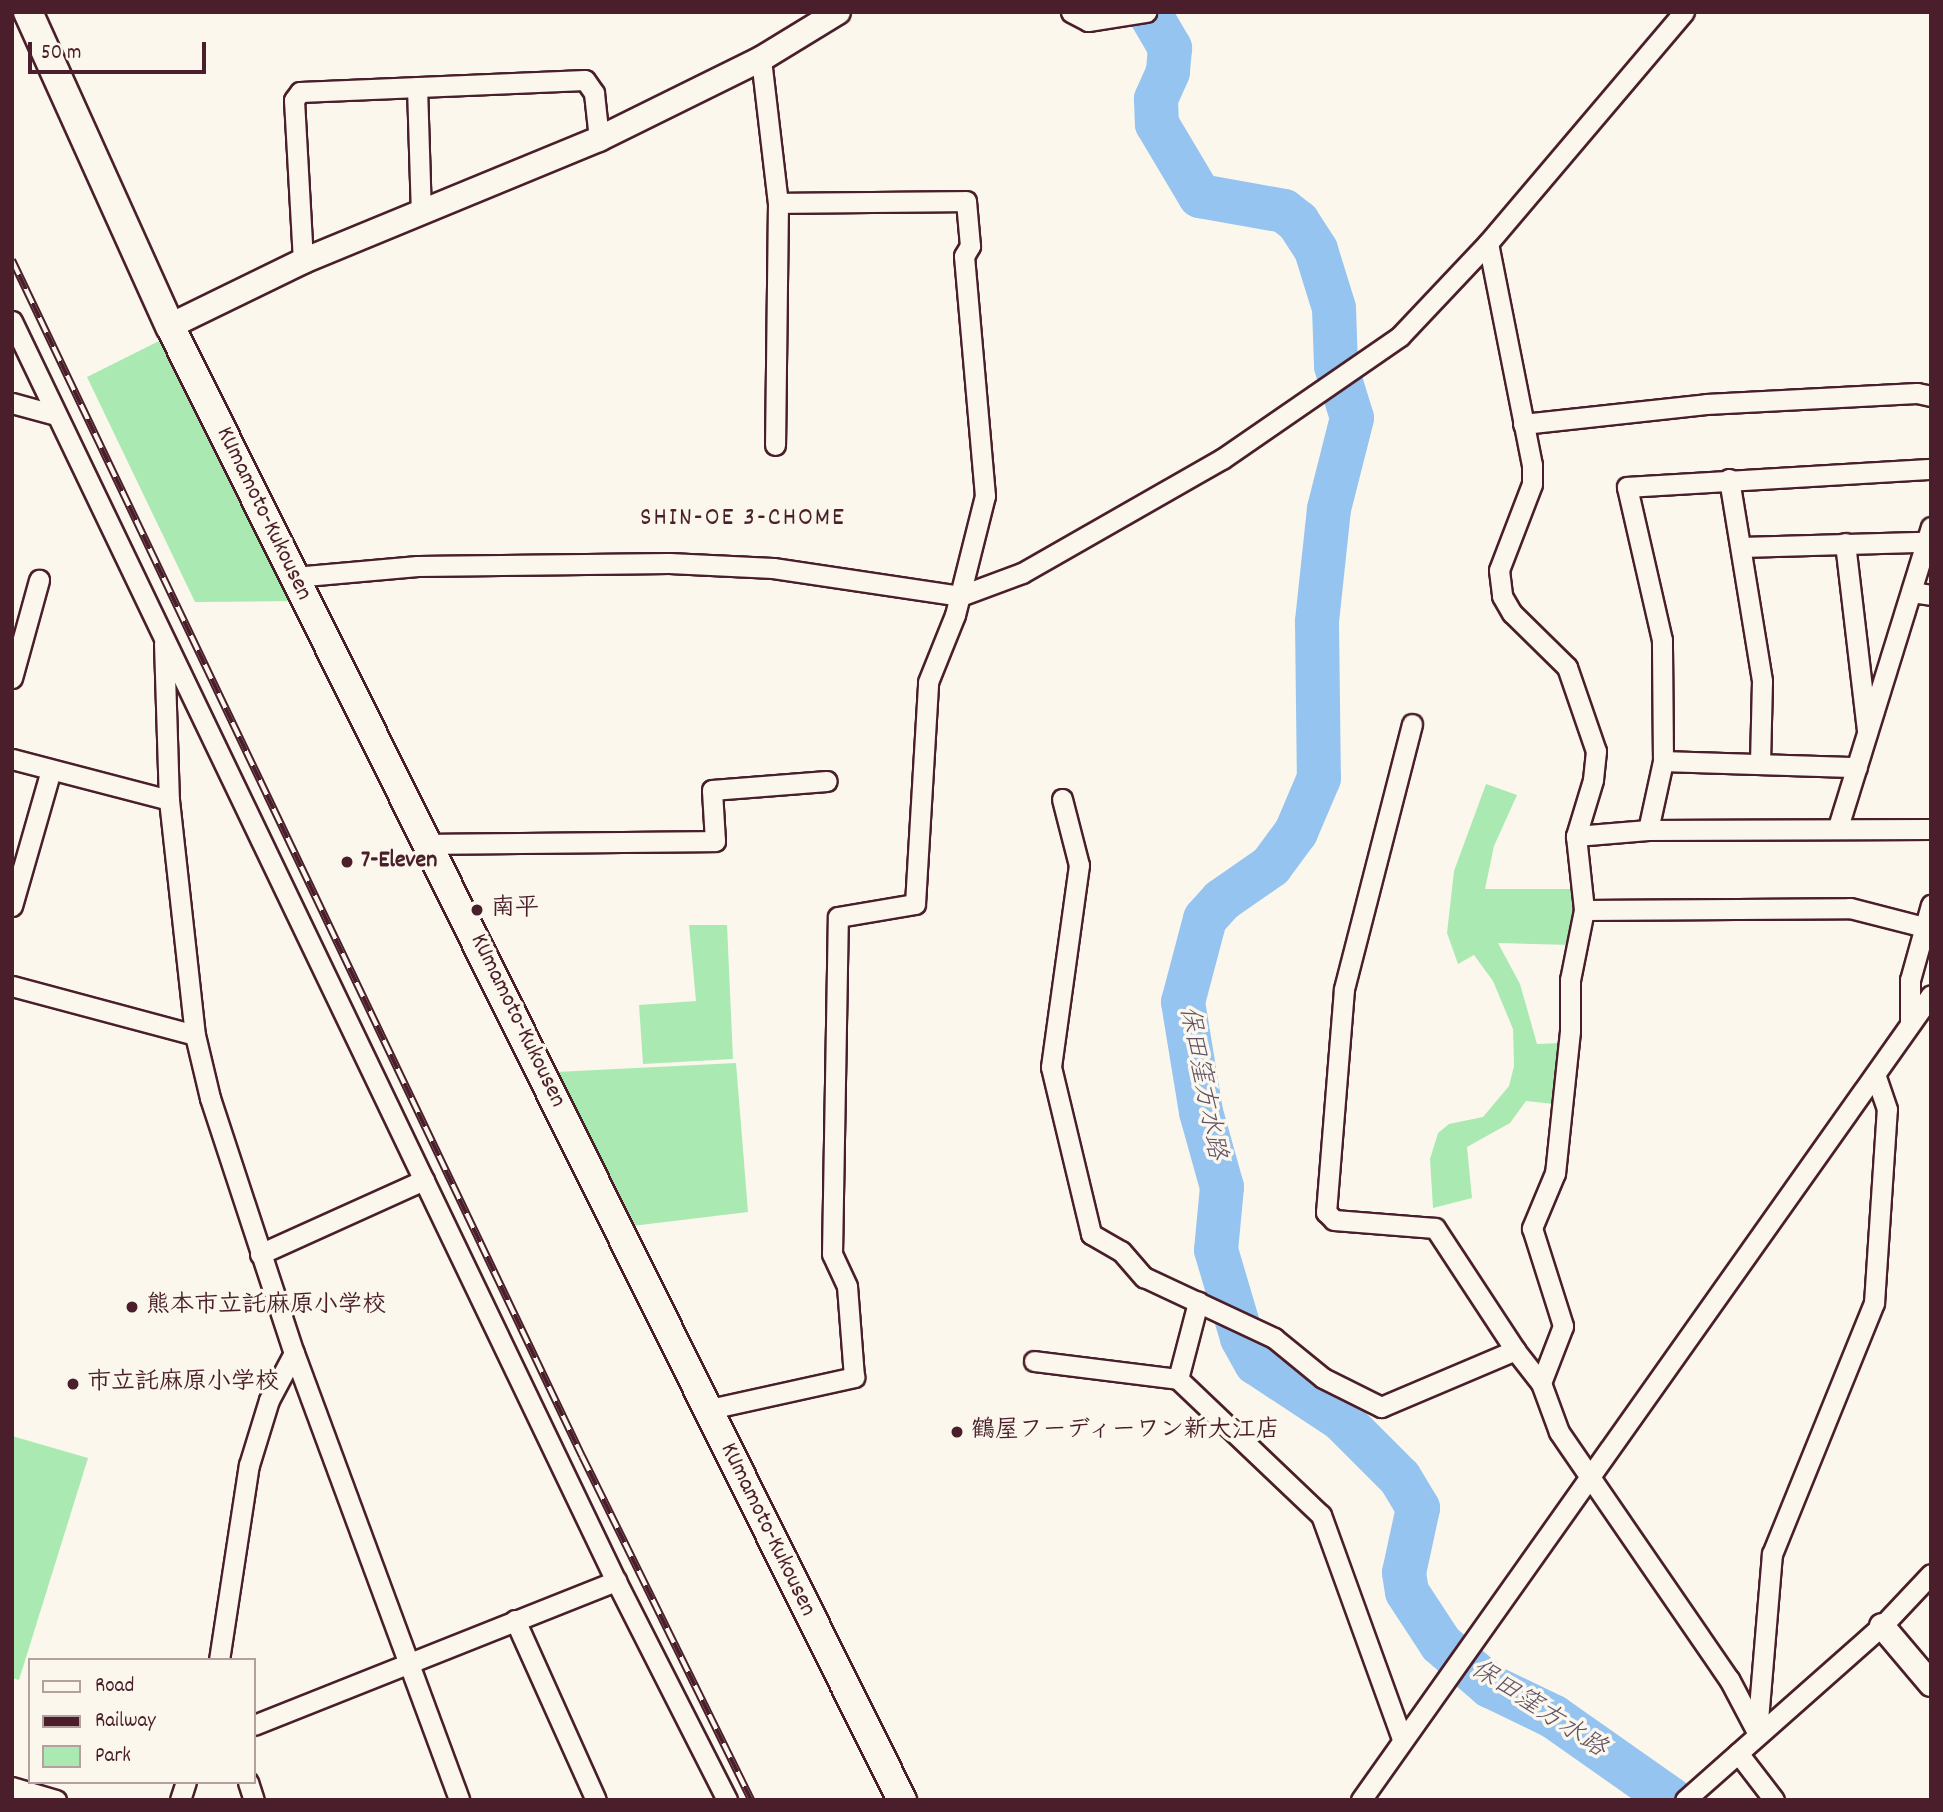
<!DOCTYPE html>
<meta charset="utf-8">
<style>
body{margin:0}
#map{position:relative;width:1943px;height:1812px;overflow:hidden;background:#fbf7ec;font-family:Dekko,"Klee One",sans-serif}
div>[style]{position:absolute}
.green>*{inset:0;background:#aaeab2}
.river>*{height:44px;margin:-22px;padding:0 22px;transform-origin:22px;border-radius:22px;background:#96c4f0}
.roads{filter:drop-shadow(2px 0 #4a1f2b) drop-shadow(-2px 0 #4a1f2b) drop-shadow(0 2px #4a1f2b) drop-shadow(0 -2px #4a1f2b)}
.minor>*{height:19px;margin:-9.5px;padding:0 9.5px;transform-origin:9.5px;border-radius:9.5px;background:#fbf7ec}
.tertiary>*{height:24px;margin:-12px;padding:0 12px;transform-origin:12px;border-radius:12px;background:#fbf7ec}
.secondary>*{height:28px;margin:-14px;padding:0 14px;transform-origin:14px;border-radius:14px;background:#fbf7ec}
.rail>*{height:8px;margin-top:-4px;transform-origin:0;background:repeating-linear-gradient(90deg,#fbf7ec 0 16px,#4a1f2b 0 32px);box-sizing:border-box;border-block:2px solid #4a1f2b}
.dots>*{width:19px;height:19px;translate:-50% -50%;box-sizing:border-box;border:4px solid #fbf7ec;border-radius:50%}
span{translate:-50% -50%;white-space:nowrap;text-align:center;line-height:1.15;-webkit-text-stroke:7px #fbf7ec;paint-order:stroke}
.street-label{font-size:24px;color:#4a1f2b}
.poi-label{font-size:24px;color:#4a1f2b;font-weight:700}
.left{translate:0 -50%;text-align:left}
.neighbourhood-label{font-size:26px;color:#4a1f2b;letter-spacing:2px}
.water-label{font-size:26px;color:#615166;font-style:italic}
.frame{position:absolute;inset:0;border:14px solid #4a1f2b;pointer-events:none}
.legend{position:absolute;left:28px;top:1658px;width:228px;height:126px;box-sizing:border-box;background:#fbf7ec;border:2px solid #b4a19f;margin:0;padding:9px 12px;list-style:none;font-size:21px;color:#4a1f2b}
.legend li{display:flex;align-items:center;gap:14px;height:35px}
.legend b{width:35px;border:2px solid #b4a19f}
.scale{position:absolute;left:28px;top:42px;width:178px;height:32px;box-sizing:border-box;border:4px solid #4a1f2b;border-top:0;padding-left:9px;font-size:21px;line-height:24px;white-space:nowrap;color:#4a1f2b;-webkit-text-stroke:5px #fbf7ec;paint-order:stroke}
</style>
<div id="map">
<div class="green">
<i style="clip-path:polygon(165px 338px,293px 601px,195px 602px,87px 377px)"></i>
<i style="clip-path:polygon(1486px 784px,1517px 795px,1494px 846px,1485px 889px,1575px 889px,1577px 914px,1571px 945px,1498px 943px,1520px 984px,1537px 1044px,1561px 1043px,1554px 1104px,1526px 1101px,1510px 1123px,1467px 1147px,1472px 1198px,1433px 1208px,1430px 1159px,1438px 1133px,1449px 1124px,1483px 1117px,1509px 1086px,1514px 1066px,1513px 1029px,1493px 981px,1474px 955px,1458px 964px,1447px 933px,1454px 871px)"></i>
<i style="clip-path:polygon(689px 925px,727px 925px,733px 1059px,643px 1064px,639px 1005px,696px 1001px)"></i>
<i style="clip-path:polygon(736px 1063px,748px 1212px,632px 1226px,556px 1072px)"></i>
<i style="clip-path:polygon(12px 1436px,88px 1458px,19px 1680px,12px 1678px)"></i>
</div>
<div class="river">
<i style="left:1149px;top:12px;width:42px;rotate:59.7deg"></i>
<i style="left:1170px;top:48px;width:24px;rotate:95deg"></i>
<i style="left:1168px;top:72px;width:30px;rotate:114deg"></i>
<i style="left:1156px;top:99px;width:25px;rotate:88deg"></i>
<i style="left:1157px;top:124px;width:84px;rotate:59.2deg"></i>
<i style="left:1200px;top:196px;width:85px;rotate:10.1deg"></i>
<i style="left:1284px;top:211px;width:18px;rotate:38deg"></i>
<i style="left:1298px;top:222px;width:33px;rotate:57deg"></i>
<i style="left:1316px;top:250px;width:61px;rotate:72.8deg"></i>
<i style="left:1334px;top:308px;width:58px;rotate:88deg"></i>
<i style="left:1336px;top:366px;width:54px;rotate:72.9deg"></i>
<i style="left:1352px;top:418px;width:94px;rotate:104.2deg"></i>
<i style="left:1329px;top:509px;width:114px;rotate:96.1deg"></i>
<i style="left:1317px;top:622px;width:156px;rotate:89.3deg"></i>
<i style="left:1319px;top:778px;width:59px;rotate:113.1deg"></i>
<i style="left:1296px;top:832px;width:42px;rotate:126.3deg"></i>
<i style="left:1271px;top:866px;width:60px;rotate:145.2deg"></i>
<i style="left:1222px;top:900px;width:25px;rotate:132deg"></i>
<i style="left:1205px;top:919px;width:86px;rotate:104.8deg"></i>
<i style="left:1183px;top:1002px;width:111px;rotate:80.7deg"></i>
<i style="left:1201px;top:1112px;width:78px;rotate:74.4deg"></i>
<i style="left:1222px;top:1187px;width:63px;rotate:95.4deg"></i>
<i style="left:1216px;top:1250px;width:92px;rotate:73.5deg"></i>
<i style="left:1242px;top:1338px;width:29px;rotate:61deg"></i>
<i style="left:1256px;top:1363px;width:102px;rotate:33.4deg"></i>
<i style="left:1341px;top:1419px;width:83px;rotate:45deg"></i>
<i style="left:1400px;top:1478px;width:35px;rotate:59deg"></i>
<i style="left:1418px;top:1508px;width:66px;rotate:102.2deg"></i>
<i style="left:1404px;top:1573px;width:19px;rotate:81deg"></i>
<i style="left:1407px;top:1592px;width:62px;rotate:56.8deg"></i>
<i style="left:1441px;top:1644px;width:65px;rotate:40.6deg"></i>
<i style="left:1490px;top:1686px;width:71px;rotate:25.8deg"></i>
<i style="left:1554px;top:1717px;width:144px;rotate:35.1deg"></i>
</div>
<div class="roads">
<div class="minor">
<i style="left:1071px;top:12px;width:19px;rotate:28deg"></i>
<i style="left:1088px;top:21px;width:59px;rotate:-8.8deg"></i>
<i style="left:761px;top:59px;width:145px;rotate:83.3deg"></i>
<i style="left:778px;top:203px;width:242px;rotate:90.7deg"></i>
<i style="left:417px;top:87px;width:126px;rotate:88.2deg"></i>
<i style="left:1488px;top:243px;width:226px;rotate:78.8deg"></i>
<i style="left:1532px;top:465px;width:19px;rotate:90deg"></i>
<i style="left:1532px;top:484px;width:92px;rotate:111deg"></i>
<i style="left:1499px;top:570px;width:26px;rotate:83deg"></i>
<i style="left:1502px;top:596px;width:20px;rotate:60deg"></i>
<i style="left:1512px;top:613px;width:77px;rotate:44.5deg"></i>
<i style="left:1567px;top:667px;width:89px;rotate:71deg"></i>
<i style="left:1596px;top:751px;width:29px;rotate:96deg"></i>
<i style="left:1593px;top:780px;width:59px;rotate:106.9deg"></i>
<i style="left:1576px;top:836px;width:74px;rotate:83.8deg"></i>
<i style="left:1584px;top:910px;width:71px;rotate:101.3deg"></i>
<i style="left:1570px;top:980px;width:51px;rotate:90deg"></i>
<i style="left:1570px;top:1031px;width:143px;rotate:96deg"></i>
<i style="left:1555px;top:1173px;width:60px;rotate:112.7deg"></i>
<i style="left:1532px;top:1228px;width:103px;rotate:72.4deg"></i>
<i style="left:1563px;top:1326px;width:61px;rotate:111.1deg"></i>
<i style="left:303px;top:261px;width:161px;rotate:-93.2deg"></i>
<i style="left:294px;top:100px;width:10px;rotate:-53deg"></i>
<i style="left:300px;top:92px;width:285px;rotate:-2.4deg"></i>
<i style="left:585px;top:80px;width:16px;rotate:55deg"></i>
<i style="left:594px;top:93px;width:46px;rotate:83.8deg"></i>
<i style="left:12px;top:321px;width:1397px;rotate:64.39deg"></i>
<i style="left:616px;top:1581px;width:246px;rotate:63.1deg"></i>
<i style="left:12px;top:403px;width:46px;rotate:15.3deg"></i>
<i style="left:1523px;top:424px;width:184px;rotate:-6.2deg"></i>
<i style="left:1706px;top:404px;width:211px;rotate:-3deg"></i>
<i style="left:1917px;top:393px;width:14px;rotate:12deg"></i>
<i style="left:1729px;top:479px;width:205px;rotate:80.7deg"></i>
<i style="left:1762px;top:681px;width:82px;rotate:91.4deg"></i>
<i style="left:1845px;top:543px;width:188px;rotate:83.3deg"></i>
<i style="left:1741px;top:547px;width:184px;rotate:-1.6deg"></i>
<i style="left:294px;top:577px;width:124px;rotate:-5.1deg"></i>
<i style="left:418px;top:566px;width:251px;rotate:-0.7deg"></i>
<i style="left:669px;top:563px;width:104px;rotate:2.8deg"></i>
<i style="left:773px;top:568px;width:189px;rotate:8.5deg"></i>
<i style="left:960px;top:596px;width:66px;rotate:-20.4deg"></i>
<i style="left:1022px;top:573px;width:230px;rotate:-29.7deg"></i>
<i style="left:1222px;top:459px;width:216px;rotate:-34.6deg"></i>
<i style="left:1400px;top:336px;width:128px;rotate:-46.6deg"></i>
<i style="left:1488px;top:243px;width:303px;rotate:-49.7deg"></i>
<i style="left:1912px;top:592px;width:19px;rotate:9deg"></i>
<i style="left:164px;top:643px;width:157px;rotate:88.2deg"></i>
<i style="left:169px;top:800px;width:236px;rotate:83.7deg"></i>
<i style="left:195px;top:1035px;width:65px;rotate:76.6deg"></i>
<i style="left:210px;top:1098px;width:268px;rotate:71.8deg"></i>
<i style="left:294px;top:1353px;width:476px;rotate:69.7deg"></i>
<i style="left:12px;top:678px;width:102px;rotate:-74.6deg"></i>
<i style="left:1412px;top:724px;width:274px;rotate:104.4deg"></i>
<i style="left:1344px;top:989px;width:224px;rotate:94.6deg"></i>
<i style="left:1326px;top:1212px;width:11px;rotate:45deg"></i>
<i style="left:1334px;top:1220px;width:101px;rotate:4.5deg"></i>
<i style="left:1435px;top:1228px;width:146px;rotate:56.7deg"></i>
<i style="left:12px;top:759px;width:162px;rotate:14.6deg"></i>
<i style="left:1663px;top:761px;width:194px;rotate:1.8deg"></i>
<i style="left:1062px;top:799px;width:68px;rotate:75.6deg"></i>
<i style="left:1079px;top:865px;width:204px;rotate:97.9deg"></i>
<i style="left:1051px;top:1067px;width:172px;rotate:76.5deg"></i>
<i style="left:1091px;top:1234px;width:34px;rotate:30deg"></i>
<i style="left:1121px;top:1251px;width:35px;rotate:49deg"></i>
<i style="left:1144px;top:1277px;width:144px;rotate:25.1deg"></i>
<i style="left:1274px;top:1338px;width:63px;rotate:39.2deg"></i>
<i style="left:1323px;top:1378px;width:65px;rotate:26.6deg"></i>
<i style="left:1381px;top:1407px;width:146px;rotate:-23deg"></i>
<i style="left:1515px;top:1350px;width:42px;rotate:51.8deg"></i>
<i style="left:1541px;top:1383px;width:52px;rotate:69.8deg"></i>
<i style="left:1559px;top:1432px;width:300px;rotate:55.5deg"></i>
<i style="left:1729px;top:1679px;width:60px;rotate:62.2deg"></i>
<i style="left:1838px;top:827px;width:314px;rotate:-72.8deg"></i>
<i style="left:1648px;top:830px;width:71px;rotate:-77.7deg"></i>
<i style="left:1663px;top:761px;width:121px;rotate:-90.5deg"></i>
<i style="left:1662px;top:640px;width:157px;rotate:-102.9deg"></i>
<i style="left:1627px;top:487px;width:305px;rotate:-3.4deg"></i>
<i style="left:1576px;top:836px;width:72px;rotate:-4.8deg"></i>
<i style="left:1648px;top:830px;width:283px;rotate:-0.2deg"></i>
<i style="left:428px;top:844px;width:287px;rotate:-0.6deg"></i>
<i style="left:715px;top:841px;width:51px;rotate:-93.4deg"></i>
<i style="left:712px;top:790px;width:115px;rotate:-4.5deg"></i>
<i style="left:12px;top:906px;width:141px;rotate:-74deg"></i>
<i style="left:1584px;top:910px;width:266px;rotate:-0.4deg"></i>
<i style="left:1850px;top:908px;width:76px;rotate:14.4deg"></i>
<i style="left:12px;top:986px;width:189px;rotate:15deg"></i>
<i style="left:1910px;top:1023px;width:43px;rotate:-90deg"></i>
<i style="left:1910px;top:980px;width:78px;rotate:-74.4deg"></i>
<i style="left:260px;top:1254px;width:180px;rotate:-24.3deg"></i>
<i style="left:1034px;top:1361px;width:145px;rotate:7.1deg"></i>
<i style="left:1178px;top:1379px;width:197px;rotate:43.6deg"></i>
<i style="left:1321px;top:1515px;width:238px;rotate:70.1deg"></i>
<i style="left:1178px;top:1379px;width:80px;rotate:-75.4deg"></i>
<i style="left:710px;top:1409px;width:148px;rotate:-12.5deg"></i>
<i style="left:854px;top:1377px;width:91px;rotate:-94.4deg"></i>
<i style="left:847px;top:1286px;width:35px;rotate:-115deg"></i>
<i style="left:832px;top:1254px;width:337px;rotate:-89deg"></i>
<i style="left:838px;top:917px;width:78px;rotate:-9.6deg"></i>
<i style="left:915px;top:904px;width:222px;rotate:-86.6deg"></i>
<i style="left:928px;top:682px;width:72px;rotate:-68.1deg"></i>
<i style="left:955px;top:615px;width:123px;rotate:-75.9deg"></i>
<i style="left:985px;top:496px;width:241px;rotate:-95deg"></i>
<i style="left:964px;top:256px;width:12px;rotate:-59deg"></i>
<i style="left:970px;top:246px;width:45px;rotate:-95.1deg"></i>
<i style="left:966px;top:201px;width:188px;rotate:179.4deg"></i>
<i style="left:515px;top:1620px;width:197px;rotate:65.8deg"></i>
<i style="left:219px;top:1660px;width:197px;rotate:-81.3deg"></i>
<i style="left:249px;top:1465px;width:68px;rotate:-72.9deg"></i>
<i style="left:269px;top:1400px;width:53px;rotate:-62deg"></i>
<i style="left:254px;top:1725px;width:390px;rotate:-21.7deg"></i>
<i style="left:1757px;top:1732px;width:179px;rotate:-85.2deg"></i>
<i style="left:1772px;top:1554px;width:271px;rotate:-67.9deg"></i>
<i style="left:1874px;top:1303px;width:194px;rotate:-86.2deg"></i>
<i style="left:1887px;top:1109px;width:36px;rotate:-109deg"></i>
<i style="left:1738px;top:1753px;width:59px;rotate:52.5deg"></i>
<i style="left:248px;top:1782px;width:19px;rotate:72deg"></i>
<i style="left:12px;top:1787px;width:46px;rotate:16.5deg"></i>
<i style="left:180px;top:1800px;width:19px;rotate:-72deg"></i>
<i style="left:1361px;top:1800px;width:986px;rotate:-54.7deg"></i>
<i style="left:1685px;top:1800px;width:263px;rotate:-41.5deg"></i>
<i style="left:1882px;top:1626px;width:71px;rotate:-46.7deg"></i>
</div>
<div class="tertiary">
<i style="left:170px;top:326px;width:148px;rotate:-26deg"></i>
<i style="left:303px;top:261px;width:320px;rotate:-22.4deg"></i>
<i style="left:599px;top:139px;width:181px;rotate:-26.3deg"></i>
<i style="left:761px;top:59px;width:90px;rotate:-31.4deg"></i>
<i style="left:1882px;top:1626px;width:76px;rotate:49.8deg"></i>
</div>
<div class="secondary">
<i style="left:28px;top:12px;width:345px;rotate:65.7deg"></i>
<i style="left:170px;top:326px;width:1646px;rotate:63.59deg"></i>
</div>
</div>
<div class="rail">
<i style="left:12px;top:260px;width:1325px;rotate:64.52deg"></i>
<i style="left:582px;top:1456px;width:383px;rotate:63.8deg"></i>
</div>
<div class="dots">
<i style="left:347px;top:862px;background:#4a1f2b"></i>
<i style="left:477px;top:910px;background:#4a1f2b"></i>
<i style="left:132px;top:1307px;background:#4a1f2b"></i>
<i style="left:73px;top:1384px;background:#4a1f2b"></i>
<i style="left:957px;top:1432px;background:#4a1f2b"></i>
</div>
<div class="street-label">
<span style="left:263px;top:514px;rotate:64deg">KUmamoto-Kukousen</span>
<span style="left:517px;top:1021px;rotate:64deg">KUmamoto-Kukousen</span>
<span style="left:767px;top:1530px;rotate:64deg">KUmamoto-Kukousen</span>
</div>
<div class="poi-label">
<span class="left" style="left:361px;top:862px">7-Eleven</span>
<span class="left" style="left:491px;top:910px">南平</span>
<span class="left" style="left:146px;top:1307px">熊本市立託麻原小学校</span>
<span class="left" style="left:87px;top:1384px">市立託麻原小学校</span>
<span class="left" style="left:971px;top:1432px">鶴屋フーディーワン新大江店</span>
</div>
<div class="neighbourhood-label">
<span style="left:743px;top:519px">SHIN-OE 3-CHOME</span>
</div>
<div class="water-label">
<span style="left:1201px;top:1083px;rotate:79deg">保田窪方水路</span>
<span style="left:1538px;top:1710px;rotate:33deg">保田窪方水路</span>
</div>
<div class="frame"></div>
<ul class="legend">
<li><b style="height:9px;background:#fbf7ec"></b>Road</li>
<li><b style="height:9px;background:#4a1f2b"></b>Railway</li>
<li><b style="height:19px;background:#aaeab2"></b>Park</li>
</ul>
<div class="scale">50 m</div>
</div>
